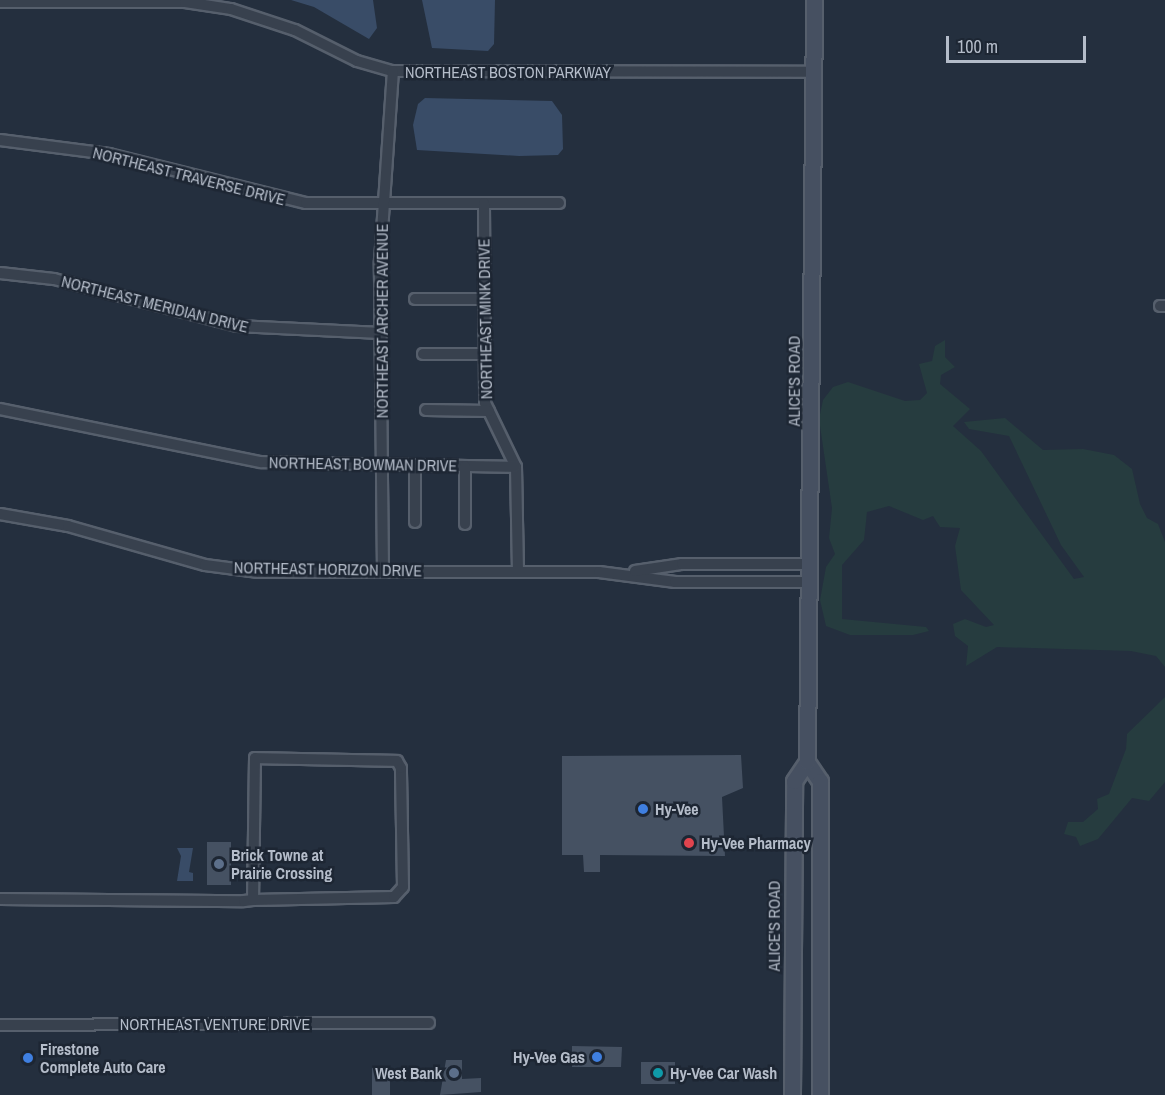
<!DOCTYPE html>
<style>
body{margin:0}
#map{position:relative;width:1165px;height:1095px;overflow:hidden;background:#242f3e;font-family:"Archivo Narrow",sans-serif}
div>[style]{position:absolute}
.green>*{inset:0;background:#263c3f}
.water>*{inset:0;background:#394c67}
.building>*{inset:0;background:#455162}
.roads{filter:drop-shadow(2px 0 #565f6c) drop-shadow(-2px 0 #565f6c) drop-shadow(0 2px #565f6c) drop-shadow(0 -2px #565f6c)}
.street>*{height:10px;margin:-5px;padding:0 5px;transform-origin:5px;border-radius:5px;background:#38414e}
.secondary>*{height:15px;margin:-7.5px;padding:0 7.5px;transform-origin:7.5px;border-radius:7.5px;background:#465061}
.dots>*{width:16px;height:16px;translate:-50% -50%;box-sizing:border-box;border:3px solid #1d2633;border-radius:50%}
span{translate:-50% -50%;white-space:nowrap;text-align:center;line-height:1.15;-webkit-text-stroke:5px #1d2633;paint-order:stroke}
.street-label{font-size:16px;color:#b4bcc9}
.poi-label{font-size:16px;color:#b4bcc9;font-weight:700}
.left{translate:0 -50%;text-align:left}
.right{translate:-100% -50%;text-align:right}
.scale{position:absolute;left:946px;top:36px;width:140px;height:27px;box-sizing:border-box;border:3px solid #b4bcc9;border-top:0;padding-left:8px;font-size:18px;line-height:21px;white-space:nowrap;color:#b4bcc9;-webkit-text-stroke:4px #1d2633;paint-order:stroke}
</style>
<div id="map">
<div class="green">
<i style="clip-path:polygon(945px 340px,945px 357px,955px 367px,941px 375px,940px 384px,970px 409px,953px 426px,981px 451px,1074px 579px,1084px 577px,1061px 545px,1009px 436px,969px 429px,964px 422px,1005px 418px,1043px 450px,1083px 449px,1114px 455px,1132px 469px,1140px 504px,1147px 518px,1158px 524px,1165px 542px,1165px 667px,1156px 656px,1131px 651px,997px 647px,966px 666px,968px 646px,955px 636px,953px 624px,965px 619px,986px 627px,994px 625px,961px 590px,955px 546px,960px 528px,940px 527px,933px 516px,923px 520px,889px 506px,867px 512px,864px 540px,842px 565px,842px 619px,926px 627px,929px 631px,913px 635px,850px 635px,826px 626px,820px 600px,826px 567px,835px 554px,829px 538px,832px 508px,819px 419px,823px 400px,833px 387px,848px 382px,905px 401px,920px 400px,927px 393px,919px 364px,932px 361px,935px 346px)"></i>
<i style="clip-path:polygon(1165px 697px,1165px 782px,1149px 801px,1132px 798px,1098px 839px,1080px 846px,1076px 837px,1064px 834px,1068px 822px,1083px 822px,1098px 809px,1097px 799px,1109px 794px,1126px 749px,1127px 734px)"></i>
</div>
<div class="water">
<i style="clip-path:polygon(291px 0,373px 0,377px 28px,369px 39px,314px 7px)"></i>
<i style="clip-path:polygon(422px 0,495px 0,494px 44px,488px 51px,432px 48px)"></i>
<i style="clip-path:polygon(425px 98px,552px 101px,562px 115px,563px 149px,558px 155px,519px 156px,417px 150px,413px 125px,418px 104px)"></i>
<i style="clip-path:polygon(177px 848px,193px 848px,189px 872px,193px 873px,193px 881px,177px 881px,181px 856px)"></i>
</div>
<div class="building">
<i style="clip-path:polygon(741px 755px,743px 788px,722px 797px,725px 856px,600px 855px,600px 872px,584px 872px,583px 855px,562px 855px,562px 756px)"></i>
<i style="clip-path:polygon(207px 842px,231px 842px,231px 885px,207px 885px)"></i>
<i style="clip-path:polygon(572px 1046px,622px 1047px,621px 1067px,572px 1067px)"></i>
<i style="clip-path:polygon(446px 1060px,462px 1060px,462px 1079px,481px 1078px,481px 1092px,440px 1095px)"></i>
<i style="clip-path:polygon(641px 1062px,675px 1062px,675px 1084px,641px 1084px)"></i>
<i style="clip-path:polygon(372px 1068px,390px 1068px,390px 1095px,372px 1095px)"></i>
</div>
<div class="roads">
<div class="street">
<i style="left:0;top:2px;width:185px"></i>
<i style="left:185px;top:2px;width:47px;rotate:8.7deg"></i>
<i style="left:231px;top:9px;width:67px;rotate:18.2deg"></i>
<i style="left:295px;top:30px;width:69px;rotate:26.6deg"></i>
<i style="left:357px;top:61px;width:37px;rotate:16deg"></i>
<i style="left:393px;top:71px;width:420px;rotate:0.1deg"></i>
<i style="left:0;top:140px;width:110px;rotate:7.3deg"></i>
<i style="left:109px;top:154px;width:203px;rotate:14deg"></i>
<i style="left:306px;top:203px;width:253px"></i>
<i style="left:484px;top:203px;width:200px;rotate:89.7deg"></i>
<i style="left:485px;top:403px;width:71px;rotate:64.2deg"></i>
<i style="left:516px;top:467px;width:104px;rotate:88.9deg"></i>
<i style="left:0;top:273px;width:54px;rotate:6.3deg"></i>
<i style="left:54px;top:279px;width:189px;rotate:14.4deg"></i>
<i style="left:237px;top:326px;width:144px;rotate:2.8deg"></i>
<i style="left:415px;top:299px;width:68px"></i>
<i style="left:1160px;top:306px;width:5px"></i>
<i style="left:423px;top:354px;width:60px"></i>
<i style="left:0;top:409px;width:266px;rotate:11.5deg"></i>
<i style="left:261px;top:462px;width:255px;rotate:1.1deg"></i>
<i style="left:426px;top:410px;width:63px;rotate:0.9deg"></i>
<i style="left:465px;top:466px;width:58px;rotate:90deg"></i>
<i style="left:0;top:514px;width:69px;rotate:10deg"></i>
<i style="left:68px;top:526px;width:142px;rotate:15.9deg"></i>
<i style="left:205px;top:565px;width:54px;rotate:7.4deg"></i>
<i style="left:259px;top:572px;width:340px"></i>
<i style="left:599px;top:572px;width:77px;rotate:7.5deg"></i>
<i style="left:675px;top:582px;width:135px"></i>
<i style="left:415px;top:522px;width:56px;rotate:-90deg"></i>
<i style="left:383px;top:571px;width:310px;rotate:-90.6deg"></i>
<i style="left:380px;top:261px;width:190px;rotate:-86.1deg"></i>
<i style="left:635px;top:571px;width:48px;rotate:-8.5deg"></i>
<i style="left:682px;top:564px;width:129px"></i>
<i style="left:0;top:899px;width:244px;rotate:0.5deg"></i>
<i style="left:244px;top:901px;width:9px;rotate:-6deg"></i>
<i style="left:253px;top:900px;width:141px;rotate:-1.2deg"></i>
<i style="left:394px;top:897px;width:13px;rotate:-48deg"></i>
<i style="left:403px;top:887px;width:119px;rotate:-91deg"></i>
<i style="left:401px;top:768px;width:8px;rotate:-120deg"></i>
<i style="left:397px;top:761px;width:142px;rotate:-178.8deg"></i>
<i style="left:255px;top:758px;width:142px;rotate:90.8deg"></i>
<i style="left:0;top:1025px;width:429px;rotate:-0.3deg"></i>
</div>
<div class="secondary">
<i style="left:807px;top:762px;width:23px;rotate:56deg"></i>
<i style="left:820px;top:781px;width:314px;rotate:90deg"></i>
<i style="left:792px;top:1095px;width:314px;rotate:-89.6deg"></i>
<i style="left:794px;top:781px;width:23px;rotate:-56deg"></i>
<i style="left:807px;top:762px;width:762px;rotate:-89.47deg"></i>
</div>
</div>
<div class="dots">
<i style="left:643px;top:809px;background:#3f7fe0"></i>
<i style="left:689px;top:843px;background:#e0444e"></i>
<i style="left:219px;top:864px;background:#5c6f8a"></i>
<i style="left:597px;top:1057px;background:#3f7fe0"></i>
<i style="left:28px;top:1058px;background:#3f7fe0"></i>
<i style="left:454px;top:1073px;background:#5c6f8a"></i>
<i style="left:658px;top:1073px;background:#0f9aa8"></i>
</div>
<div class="street-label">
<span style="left:508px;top:72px">NORTHEAST BOSTON PARKWAY</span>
<span style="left:189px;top:176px;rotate:14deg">NORTHEAST TRAVERSE DRIVE</span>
<span style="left:155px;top:304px;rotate:14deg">NORTHEAST MERIDIAN DRIVE</span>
<span style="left:485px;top:319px;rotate:-91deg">NORTHEAST MINK DRIVE</span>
<span style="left:382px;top:321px;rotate:-90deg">NORTHEAST ARCHER AVENUE</span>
<span style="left:794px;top:381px;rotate:-90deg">ALICE'S ROAD</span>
<span style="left:363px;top:464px;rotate:1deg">NORTHEAST BOWMAN DRIVE</span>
<span style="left:328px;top:569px;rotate:1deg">NORTHEAST HORIZON DRIVE</span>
<span style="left:774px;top:926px;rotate:-90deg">ALICE'S ROAD</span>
<span style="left:215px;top:1024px">NORTHEAST VENTURE DRIVE</span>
</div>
<div class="poi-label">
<span class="left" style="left:655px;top:809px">Hy-Vee</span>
<span class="left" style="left:701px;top:843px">Hy-Vee Pharmacy</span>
<span class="left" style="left:231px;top:864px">Brick Towne at<br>Prairie Crossing</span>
<span class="left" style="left:40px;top:1058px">Firestone<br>Complete Auto Care</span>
<span class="right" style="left:585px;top:1057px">Hy-Vee Gas</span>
<span class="right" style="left:442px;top:1073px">West Bank</span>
<span class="left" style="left:670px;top:1073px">Hy-Vee Car Wash</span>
</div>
<div class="scale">100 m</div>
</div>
